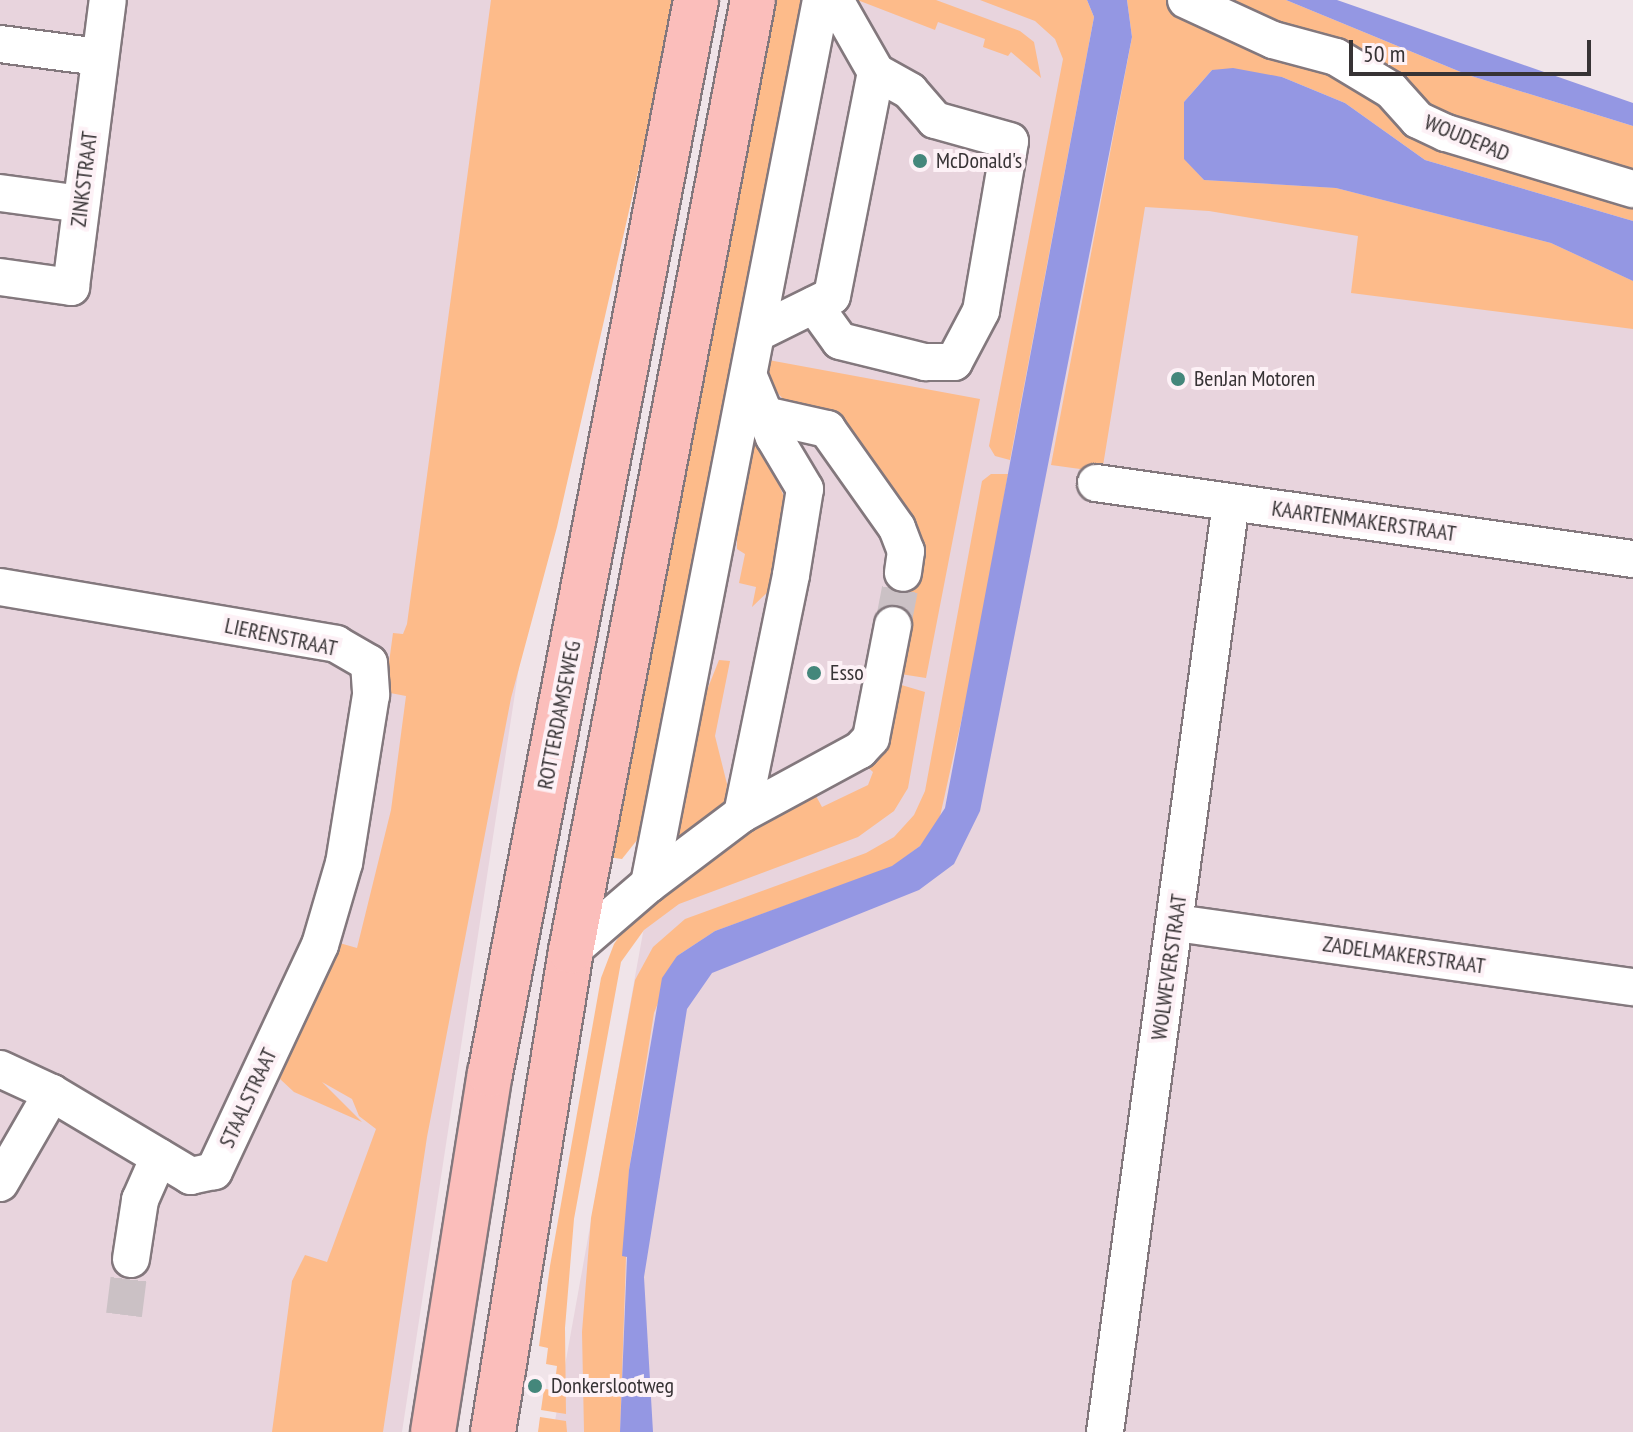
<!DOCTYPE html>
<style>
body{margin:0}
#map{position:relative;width:1633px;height:1432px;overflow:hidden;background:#f0e4e9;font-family:"PT Sans Narrow",sans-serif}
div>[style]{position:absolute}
.built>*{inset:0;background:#e8d4dd}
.green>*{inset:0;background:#fdbb8a}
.water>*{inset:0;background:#9497e3}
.minor-tunnel>*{height:36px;margin-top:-18px;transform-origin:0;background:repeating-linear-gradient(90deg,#cbc1c5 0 36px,transparent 0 54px)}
.roads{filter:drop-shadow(2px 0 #83787d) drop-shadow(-2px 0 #83787d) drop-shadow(0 2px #83787d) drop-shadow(0 -2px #83787d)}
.minor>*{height:36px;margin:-18px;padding:0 18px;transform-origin:18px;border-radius:18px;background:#fff}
.major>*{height:44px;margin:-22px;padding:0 22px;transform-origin:22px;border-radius:22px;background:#fbbebb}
.dots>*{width:22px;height:22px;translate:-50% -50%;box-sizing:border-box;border:4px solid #fdf1f6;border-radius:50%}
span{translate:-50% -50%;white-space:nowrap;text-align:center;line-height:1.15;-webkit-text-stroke:8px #fdf1f6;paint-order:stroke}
.street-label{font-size:22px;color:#373335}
.poi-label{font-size:22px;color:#373335}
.left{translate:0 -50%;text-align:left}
.scale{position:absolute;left:1349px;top:40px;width:242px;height:36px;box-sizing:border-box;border:4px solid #373335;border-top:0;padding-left:10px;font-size:24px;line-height:28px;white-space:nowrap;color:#373335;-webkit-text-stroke:6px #fdf1f6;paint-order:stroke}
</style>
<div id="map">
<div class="built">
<i style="clip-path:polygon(0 0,621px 0,402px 1432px,0 1432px)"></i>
<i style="clip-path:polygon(811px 0,1011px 0,1244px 125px,1633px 258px,1633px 1432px,553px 1432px)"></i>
</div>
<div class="green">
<i style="clip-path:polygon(491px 0,677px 0,557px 527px,511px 698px,427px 1137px,383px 1432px,272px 1432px,292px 1281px,305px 1255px,327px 1262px,376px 1129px,359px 1116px,352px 1099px,322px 1082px,362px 1122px,294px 1092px,280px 1079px,336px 942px,357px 948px,391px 810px,406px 696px,385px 692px,393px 633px,403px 634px,407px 624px)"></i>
<i style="clip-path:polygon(772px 0,805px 0,649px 825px,622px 859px,608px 857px)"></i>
<i style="clip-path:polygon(848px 0,936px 0,1020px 31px,1034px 42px,1041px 78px,1011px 52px,1008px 56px,983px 47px,985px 39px,938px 22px,935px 30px,860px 1px,852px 7px)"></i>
<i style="clip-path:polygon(980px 0,1087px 0,1094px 17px,1010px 460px,995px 456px,989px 446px,1063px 59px,1055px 39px,1035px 21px)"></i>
<i style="clip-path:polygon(1127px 0,1177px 0,1200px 18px,1328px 64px,1365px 83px,1420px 127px,1492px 156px,1411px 108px,1348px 55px,1250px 26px,1197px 0,1286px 0,1468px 75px,1633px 126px,1633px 221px,1425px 160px,1345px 103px,1282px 77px,1212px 70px,1184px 102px,1184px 158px,1204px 180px,1336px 188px,1551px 243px,1633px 281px,1633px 329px,1351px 293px,1358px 236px,1209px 211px,1145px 207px,1102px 472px,1051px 465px,1132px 37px)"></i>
<i style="clip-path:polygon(763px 359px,980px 399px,926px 678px,894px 673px,913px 576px,837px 425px,784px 400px,766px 380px)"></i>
<i style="clip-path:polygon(755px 431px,785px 499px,776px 584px,752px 607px,756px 587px,739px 583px,745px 554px,737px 549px,737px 506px)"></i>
<i style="clip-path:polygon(991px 474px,1008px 474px,979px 641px,939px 821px,920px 846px,892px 867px,715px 931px,677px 956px,654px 1013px,629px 1170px,620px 1432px,584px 1432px,582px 1332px,591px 1218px,635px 980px,653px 947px,685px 919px,866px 853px,894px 837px,914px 815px,925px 791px,982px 481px)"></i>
<i style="clip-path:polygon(719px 660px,730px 661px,715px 736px,727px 784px,725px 805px,673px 844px,696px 718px)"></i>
<i style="clip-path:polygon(888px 681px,925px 692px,908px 788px,894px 811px,858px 837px,679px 904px,644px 930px,621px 962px,574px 1219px,565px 1328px,566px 1414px,541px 1410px,544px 1389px,554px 1390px,557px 1366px,546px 1364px,548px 1348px,539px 1346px,550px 1266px,601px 978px,614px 944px,635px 913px,756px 821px,816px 796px,822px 807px,868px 785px,873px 772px,863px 763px)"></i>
<i style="clip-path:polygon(540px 1417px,566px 1421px,567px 1432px,538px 1432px)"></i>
</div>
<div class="water">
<i style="clip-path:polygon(1087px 0,1127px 0,1132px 37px,980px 811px,954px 864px,919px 890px,712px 973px,687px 1009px,644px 1277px,653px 1432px,620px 1432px,627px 1257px,622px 1256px,629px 1170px,662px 978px,677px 956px,715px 931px,892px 866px,920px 846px,945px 808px,1094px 17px)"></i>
<i style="clip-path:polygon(1286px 0,1337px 0,1633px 103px,1633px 126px,1468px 75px)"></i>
<i style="clip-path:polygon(1233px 68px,1282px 77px,1345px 103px,1425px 160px,1633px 221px,1633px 281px,1551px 243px,1336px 188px,1204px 180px,1184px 159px,1184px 102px,1212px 70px)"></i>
</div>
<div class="minor-tunnel">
<i style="left:893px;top:625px;width:53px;rotate:-79.1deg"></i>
<i style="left:124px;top:1315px;width:56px;rotate:-82.9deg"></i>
</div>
<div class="roads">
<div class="minor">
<i style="left:1186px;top:0;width:96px;rotate:24.7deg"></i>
<i style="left:1273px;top:40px;width:65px;rotate:15.1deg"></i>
<i style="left:1336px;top:57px;width:64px;rotate:31deg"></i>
<i style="left:1391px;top:90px;width:40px;rotate:48deg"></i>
<i style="left:1418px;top:120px;width:31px;rotate:25deg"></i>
<i style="left:1446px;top:133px;width:195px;rotate:16.7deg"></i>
<i style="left:0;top:44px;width:100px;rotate:7.5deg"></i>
<i style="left:0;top:193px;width:82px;rotate:7.7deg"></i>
<i style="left:0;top:277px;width:72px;rotate:8deg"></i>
<i style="left:71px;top:287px;width:289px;rotate:-82.7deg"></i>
<i style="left:814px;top:305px;width:44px;rotate:54.2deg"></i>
<i style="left:840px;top:341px;width:88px;rotate:13.9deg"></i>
<i style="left:925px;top:362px;width:29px"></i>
<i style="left:954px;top:362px;width:58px;rotate:-62.1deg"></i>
<i style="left:981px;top:311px;width:172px;rotate:-80.3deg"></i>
<i style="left:1010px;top:141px;width:78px;rotate:-164.4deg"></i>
<i style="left:935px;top:120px;width:38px;rotate:-131deg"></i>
<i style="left:910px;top:91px;width:39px;rotate:-151deg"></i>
<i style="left:759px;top:332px;width:81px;rotate:-26.3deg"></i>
<i style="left:832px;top:296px;width:228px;rotate:-78.9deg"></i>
<i style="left:876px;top:72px;width:83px;rotate:-119.7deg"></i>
<i style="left:765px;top:415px;width:64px;rotate:12.7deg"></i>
<i style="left:827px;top:429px;width:121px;rotate:54.7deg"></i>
<i style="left:897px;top:528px;width:25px;rotate:69deg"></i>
<i style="left:906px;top:551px;width:22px;rotate:98deg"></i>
<i style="left:1096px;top:483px;width:542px;rotate:8.06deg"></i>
<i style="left:0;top:587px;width:341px;rotate:9.6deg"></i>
<i style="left:336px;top:644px;width:38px;rotate:30deg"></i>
<i style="left:369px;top:663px;width:32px;rotate:86deg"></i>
<i style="left:371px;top:695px;width:170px;rotate:99.1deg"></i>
<i style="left:344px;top:863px;width:85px;rotate:106.3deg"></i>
<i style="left:320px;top:945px;width:250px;rotate:115.1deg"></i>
<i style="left:214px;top:1171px;width:24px;rotate:168deg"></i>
<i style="left:191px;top:1176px;width:162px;rotate:-149.2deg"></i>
<i style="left:52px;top:1093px;width:57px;rotate:-155.2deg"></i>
<i style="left:742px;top:814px;width:134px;rotate:-28.5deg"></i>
<i style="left:860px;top:750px;width:16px;rotate:-47deg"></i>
<i style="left:871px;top:738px;width:115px;rotate:-79deg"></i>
<i style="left:649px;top:884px;width:116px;rotate:-37deg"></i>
<i style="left:742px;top:814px;width:244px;rotate:-78.4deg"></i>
<i style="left:791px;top:575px;width:87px;rotate:-80.8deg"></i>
<i style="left:805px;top:489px;width:61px;rotate:-120.8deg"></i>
<i style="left:774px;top:437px;width:63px;rotate:-112.5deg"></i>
<i style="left:1176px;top:923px;width:461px;rotate:8deg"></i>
<i style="left:571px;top:951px;width:103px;rotate:-40.7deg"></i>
<i style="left:649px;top:884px;width:901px;rotate:-78.99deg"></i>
<i style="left:0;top:1183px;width:104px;rotate:-60deg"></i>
<i style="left:131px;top:1259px;width:60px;rotate:-81.3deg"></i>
<i style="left:140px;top:1200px;width:47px;rotate:-66.2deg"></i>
<i style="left:1105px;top:1432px;width:938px;rotate:-82.28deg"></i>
</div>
<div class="major">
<i style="left:433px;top:1432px;width:363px;rotate:-81deg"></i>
<i style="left:490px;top:1074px;width:1094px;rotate:-79.14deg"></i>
<i style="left:493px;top:1432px;width:487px;rotate:-80.8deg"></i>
<i style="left:571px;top:951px;width:968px;rotate:-79.17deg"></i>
</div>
</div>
<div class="dots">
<i style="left:920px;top:161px;background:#44877b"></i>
<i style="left:1178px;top:379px;background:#44877b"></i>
<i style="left:814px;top:673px;background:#44877b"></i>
<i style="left:535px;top:1386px;background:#44877b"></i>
</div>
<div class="street-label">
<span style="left:1467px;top:138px;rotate:22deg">WOUDEPAD</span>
<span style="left:84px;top:179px;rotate:-83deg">ZINKSTRAAT</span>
<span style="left:1364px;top:521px;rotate:8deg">KAARTENMAKERSTRAAT</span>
<span style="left:281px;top:637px;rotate:12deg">LIERENSTRAAT</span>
<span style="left:559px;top:715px;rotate:-79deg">ROTTERDAMSEWEG</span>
<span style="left:1404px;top:955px;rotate:8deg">ZADELMAKERSTRAAT</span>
<span style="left:1169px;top:967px;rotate:-82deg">WOLWEVERSTRAAT</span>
<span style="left:248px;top:1098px;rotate:-65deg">STAALSTRAAT</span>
</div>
<div class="poi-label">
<span class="left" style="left:936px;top:161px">McDonald's</span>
<span class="left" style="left:1194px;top:379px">BenJan Motoren</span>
<span class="left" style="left:830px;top:673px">Esso</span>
<span class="left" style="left:551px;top:1386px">Donkerslootweg</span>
</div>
<div class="scale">50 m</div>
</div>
